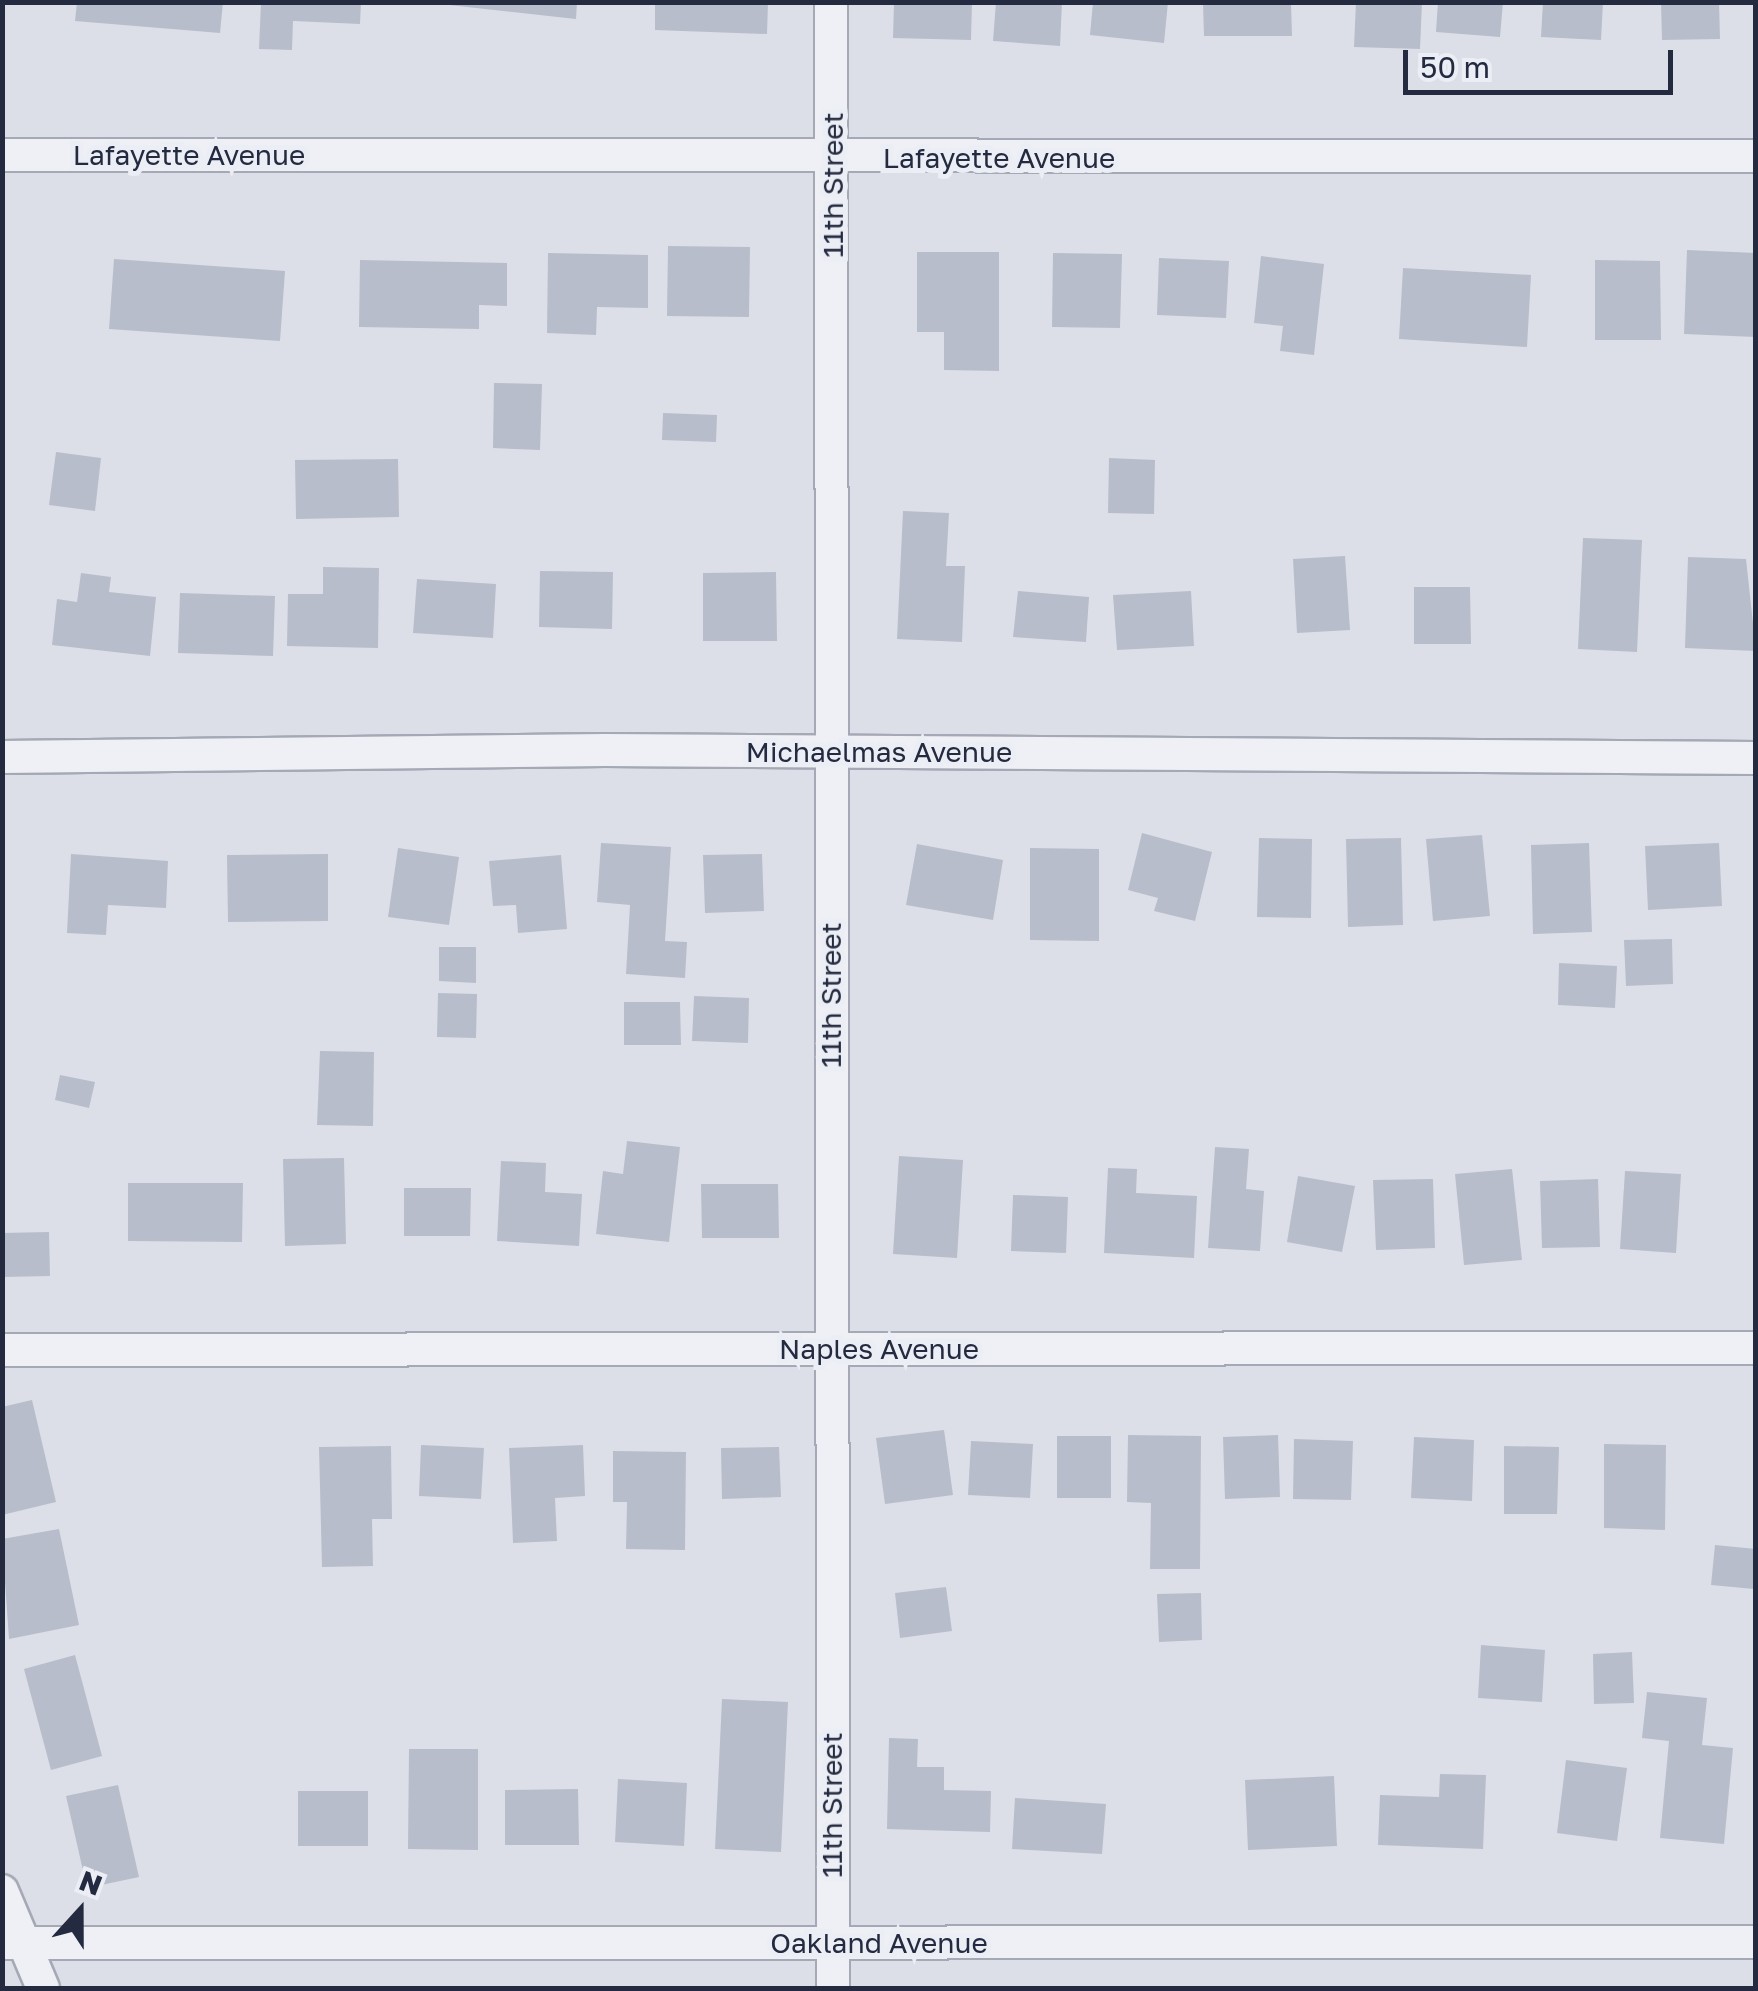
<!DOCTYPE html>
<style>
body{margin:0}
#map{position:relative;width:1758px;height:1991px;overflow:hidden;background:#dcdfe7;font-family:"Golos Text",sans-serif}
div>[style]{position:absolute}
.building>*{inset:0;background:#b8bdcb}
.roads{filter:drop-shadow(2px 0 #a5a9b5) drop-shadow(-2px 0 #a5a9b5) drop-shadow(0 2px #a5a9b5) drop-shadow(0 -2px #a5a9b5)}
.minor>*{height:32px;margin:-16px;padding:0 16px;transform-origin:16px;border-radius:16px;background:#eff0f5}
span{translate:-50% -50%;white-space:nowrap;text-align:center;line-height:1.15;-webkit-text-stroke:10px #ebeef5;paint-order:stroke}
.street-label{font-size:28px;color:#242a3f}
.frame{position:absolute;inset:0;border:5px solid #242a3f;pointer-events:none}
.north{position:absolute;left:30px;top:1861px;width:100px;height:100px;-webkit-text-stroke:8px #ebeef5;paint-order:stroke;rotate:21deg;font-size:28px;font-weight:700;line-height:40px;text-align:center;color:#242a3f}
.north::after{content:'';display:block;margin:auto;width:35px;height:45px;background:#242a3f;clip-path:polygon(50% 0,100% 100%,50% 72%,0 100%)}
.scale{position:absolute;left:1403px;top:50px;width:270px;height:45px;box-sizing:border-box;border:5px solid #242a3f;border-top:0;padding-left:12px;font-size:30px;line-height:35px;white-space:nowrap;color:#242a3f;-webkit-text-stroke:8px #ebeef5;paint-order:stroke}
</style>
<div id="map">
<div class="building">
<i style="clip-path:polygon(77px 2px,223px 2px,220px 33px,75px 21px)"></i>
<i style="clip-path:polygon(261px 2px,361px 2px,360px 24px,293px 21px,292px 50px,259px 49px)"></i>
<i style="clip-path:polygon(422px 2px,577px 2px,576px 19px)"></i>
<i style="clip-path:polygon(655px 2px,768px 2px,767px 34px,655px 30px)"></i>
<i style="clip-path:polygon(894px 2px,972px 2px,971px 40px,893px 38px)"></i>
<i style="clip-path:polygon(996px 2px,1062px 2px,1060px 46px,993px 41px)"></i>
<i style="clip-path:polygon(1093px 2px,1168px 2px,1164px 43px,1090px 35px)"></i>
<i style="clip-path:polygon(1203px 2px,1291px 2px,1292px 36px,1204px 36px)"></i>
<i style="clip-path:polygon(1356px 2px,1422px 2px,1420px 49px,1354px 47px)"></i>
<i style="clip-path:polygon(1438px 2px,1503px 2px,1500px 37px,1436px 32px)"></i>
<i style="clip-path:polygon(1543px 2px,1603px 2px,1601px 40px,1541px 37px)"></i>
<i style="clip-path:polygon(1661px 2px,1719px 2px,1720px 39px,1662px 40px)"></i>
<i style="clip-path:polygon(668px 246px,750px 247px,749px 317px,667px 316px)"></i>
<i style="clip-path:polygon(1687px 250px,1756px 253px,1756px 337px,1684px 334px)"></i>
<i style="clip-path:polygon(917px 252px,999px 252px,999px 371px,944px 370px,944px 332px,917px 332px)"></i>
<i style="clip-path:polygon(548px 253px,648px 255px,648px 308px,597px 307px,596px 335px,547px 333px)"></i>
<i style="clip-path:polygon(1053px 253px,1122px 254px,1120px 328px,1052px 327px)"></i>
<i style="clip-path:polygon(1261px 256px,1324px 264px,1314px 355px,1280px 351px,1283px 326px,1254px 323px)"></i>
<i style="clip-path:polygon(1159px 258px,1229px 261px,1226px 318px,1157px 315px)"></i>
<i style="clip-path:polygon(114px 259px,285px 271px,280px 341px,109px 329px)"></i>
<i style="clip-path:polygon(360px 260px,507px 263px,507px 306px,479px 305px,479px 329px,359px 327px)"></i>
<i style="clip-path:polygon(1595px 260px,1660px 261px,1661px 340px,1595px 340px)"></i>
<i style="clip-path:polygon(1403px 268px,1531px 275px,1527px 347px,1399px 339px)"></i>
<i style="clip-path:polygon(494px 383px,542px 384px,540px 450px,493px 448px)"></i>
<i style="clip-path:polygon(663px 413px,717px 415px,716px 442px,662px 440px)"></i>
<i style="clip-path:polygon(56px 452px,101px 458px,95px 511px,49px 505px)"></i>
<i style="clip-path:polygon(1109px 458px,1155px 460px,1154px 514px,1108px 513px)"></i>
<i style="clip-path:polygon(398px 459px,399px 517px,296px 519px,295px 460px)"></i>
<i style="clip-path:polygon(903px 511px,949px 513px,946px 566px,965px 566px,962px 642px,897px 639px)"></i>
<i style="clip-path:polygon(1583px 538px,1642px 540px,1637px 652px,1578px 649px)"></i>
<i style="clip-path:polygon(1345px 556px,1350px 630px,1297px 633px,1293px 559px)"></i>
<i style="clip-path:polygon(1688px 557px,1746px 559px,1756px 651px,1685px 648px)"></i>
<i style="clip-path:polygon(323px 567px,379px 568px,378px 648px,287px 646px,288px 594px,323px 594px)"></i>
<i style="clip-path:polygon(540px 571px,613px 572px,612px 629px,539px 627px)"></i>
<i style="clip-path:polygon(776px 572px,777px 641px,703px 641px,703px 573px)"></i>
<i style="clip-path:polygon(81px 573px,111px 577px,109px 592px,156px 597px,150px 656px,52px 645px,57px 599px,77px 602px)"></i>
<i style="clip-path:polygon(417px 579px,496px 584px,493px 638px,413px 633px)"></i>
<i style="clip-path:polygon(1414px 587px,1470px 587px,1471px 644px,1414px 644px)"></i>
<i style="clip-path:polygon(1018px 591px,1089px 597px,1086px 642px,1013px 637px)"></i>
<i style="clip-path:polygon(1191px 591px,1194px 646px,1117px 650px,1113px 595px)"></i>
<i style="clip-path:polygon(180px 593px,275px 596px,273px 656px,178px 653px)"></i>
<i style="clip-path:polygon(1142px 833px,1212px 852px,1195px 921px,1154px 911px,1158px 898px,1128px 890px)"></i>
<i style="clip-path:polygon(1482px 835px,1490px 916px,1433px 921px,1426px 839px)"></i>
<i style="clip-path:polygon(1259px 838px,1312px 839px,1311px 918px,1257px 917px)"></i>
<i style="clip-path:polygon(1401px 838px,1403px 925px,1348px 927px,1346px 839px)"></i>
<i style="clip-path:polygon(601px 843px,671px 847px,665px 941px,687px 942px,685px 978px,626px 974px,630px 905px,597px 902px)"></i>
<i style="clip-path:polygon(1589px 843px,1592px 932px,1533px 934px,1531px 845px)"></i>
<i style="clip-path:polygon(1719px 843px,1722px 906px,1648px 910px,1645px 846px)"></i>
<i style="clip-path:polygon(917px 844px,1003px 860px,993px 920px,906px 905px)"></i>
<i style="clip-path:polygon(398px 848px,459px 857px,449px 925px,388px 917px)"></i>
<i style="clip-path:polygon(1030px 848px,1099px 849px,1099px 941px,1030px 940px)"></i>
<i style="clip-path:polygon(71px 854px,168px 861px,166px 908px,108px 905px,106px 935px,67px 933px)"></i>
<i style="clip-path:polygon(328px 854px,328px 921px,228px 922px,227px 855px)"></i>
<i style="clip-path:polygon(762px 854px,764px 911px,705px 913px,703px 855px)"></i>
<i style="clip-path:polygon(561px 855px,567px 929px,518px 933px,516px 905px,493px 906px,489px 861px)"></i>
<i style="clip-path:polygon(1672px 939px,1673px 984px,1626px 986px,1624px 940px)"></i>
<i style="clip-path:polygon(439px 947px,476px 947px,476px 983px,439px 981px)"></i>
<i style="clip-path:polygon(1559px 963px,1617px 966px,1615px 1008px,1558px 1005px)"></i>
<i style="clip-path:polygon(438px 993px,477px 994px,476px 1038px,437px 1037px)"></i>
<i style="clip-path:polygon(694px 996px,749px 998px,748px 1043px,692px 1041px)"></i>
<i style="clip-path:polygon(624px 1002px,680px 1002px,681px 1045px,624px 1045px)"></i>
<i style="clip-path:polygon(320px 1051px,374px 1052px,373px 1126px,317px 1125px)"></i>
<i style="clip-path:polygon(60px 1075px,95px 1082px,89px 1108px,55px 1100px)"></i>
<i style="clip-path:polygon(627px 1141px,680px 1147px,669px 1242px,596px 1234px,603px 1171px,623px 1174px)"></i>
<i style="clip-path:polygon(1215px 1147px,1249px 1149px,1246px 1189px,1264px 1191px,1260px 1251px,1208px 1248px)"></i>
<i style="clip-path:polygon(899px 1156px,963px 1160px,957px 1258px,893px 1254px)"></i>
<i style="clip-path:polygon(344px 1158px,346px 1244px,285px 1246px,283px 1159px)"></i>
<i style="clip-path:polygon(501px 1161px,546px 1163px,545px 1192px,582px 1194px,579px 1246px,497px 1241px)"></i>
<i style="clip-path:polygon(1108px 1168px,1137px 1169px,1136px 1193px,1197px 1196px,1194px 1258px,1104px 1253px)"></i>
<i style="clip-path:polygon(1512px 1169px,1522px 1260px,1464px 1265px,1455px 1174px)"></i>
<i style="clip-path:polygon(1625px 1171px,1681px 1174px,1676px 1253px,1620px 1249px)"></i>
<i style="clip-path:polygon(1298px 1176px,1355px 1186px,1342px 1252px,1287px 1242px)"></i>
<i style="clip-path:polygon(1433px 1179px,1435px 1248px,1376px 1250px,1373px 1180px)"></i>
<i style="clip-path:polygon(1598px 1179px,1600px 1247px,1542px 1248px,1540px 1181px)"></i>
<i style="clip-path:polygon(128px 1183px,243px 1183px,242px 1242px,128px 1241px)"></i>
<i style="clip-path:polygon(701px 1184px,778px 1184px,779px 1238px,702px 1238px)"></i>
<i style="clip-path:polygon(404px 1188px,471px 1188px,470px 1236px,404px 1236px)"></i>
<i style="clip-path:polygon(1013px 1195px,1068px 1197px,1066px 1253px,1011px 1251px)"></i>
<i style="clip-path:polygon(49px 1232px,50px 1276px,2px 1277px,2px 1233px)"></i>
<i style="clip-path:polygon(32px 1400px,56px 1502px,2px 1515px,2px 1407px)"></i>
<i style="clip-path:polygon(944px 1430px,953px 1495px,885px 1504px,876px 1438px)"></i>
<i style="clip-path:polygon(1128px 1435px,1201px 1436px,1200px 1569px,1150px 1569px,1151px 1503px,1127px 1502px)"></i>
<i style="clip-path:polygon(1278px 1435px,1280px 1497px,1225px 1499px,1223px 1437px)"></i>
<i style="clip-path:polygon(1057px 1436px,1111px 1436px,1111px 1498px,1057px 1498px)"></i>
<i style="clip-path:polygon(1414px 1437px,1474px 1440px,1472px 1501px,1411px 1498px)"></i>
<i style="clip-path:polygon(1294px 1439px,1353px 1441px,1351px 1500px,1293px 1499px)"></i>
<i style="clip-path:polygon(971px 1441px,1033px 1444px,1030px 1498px,968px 1495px)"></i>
<i style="clip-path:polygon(1604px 1444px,1666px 1445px,1665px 1530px,1604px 1528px)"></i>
<i style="clip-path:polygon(421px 1445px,484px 1448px,481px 1499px,419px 1496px)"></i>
<i style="clip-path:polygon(583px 1445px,585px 1496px,555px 1498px,557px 1541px,513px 1543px,509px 1448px)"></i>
<i style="clip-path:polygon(391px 1446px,392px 1519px,372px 1519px,373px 1566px,322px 1567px,319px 1447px)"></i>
<i style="clip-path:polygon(1504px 1446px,1559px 1447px,1557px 1514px,1504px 1514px)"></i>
<i style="clip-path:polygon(779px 1447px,781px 1497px,722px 1499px,721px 1448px)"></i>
<i style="clip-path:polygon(613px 1451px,686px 1452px,685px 1550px,626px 1549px,627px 1502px,613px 1502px)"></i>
<i style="clip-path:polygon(59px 1529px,79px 1625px,9px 1639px,2px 1539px)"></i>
<i style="clip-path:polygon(1715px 1545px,1756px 1549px,1754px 1589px,1711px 1585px)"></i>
<i style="clip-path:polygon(946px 1587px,952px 1631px,900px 1638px,895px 1593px)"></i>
<i style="clip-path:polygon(1201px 1593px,1202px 1640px,1159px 1642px,1157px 1594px)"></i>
<i style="clip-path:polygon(1481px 1645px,1545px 1650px,1542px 1702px,1478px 1698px)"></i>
<i style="clip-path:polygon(1632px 1652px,1634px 1703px,1594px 1704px,1593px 1654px)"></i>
<i style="clip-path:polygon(75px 1655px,102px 1756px,51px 1770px,24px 1669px)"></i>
<i style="clip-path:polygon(1647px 1692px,1707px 1698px,1702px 1745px,1733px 1748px,1724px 1844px,1660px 1838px,1669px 1741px,1642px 1738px)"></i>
<i style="clip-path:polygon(722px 1699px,788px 1702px,781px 1852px,715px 1849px)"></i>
<i style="clip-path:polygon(889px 1738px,918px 1739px,917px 1767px,944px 1767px,944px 1790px,991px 1791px,990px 1832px,887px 1829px)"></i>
<i style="clip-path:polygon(409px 1749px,478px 1749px,478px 1850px,408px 1849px)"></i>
<i style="clip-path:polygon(1566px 1760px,1627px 1768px,1617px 1841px,1557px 1833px)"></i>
<i style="clip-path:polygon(1440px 1774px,1486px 1775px,1483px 1849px,1378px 1845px,1380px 1795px,1439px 1797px)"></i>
<i style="clip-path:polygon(1334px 1776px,1337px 1846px,1248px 1850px,1245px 1780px)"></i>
<i style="clip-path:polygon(618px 1779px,687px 1783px,684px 1846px,615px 1842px)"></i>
<i style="clip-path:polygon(118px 1785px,139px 1877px,87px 1888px,66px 1796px)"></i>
<i style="clip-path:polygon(578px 1789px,579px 1845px,505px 1845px,505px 1790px)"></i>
<i style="clip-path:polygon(298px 1791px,368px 1791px,368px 1846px,298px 1846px)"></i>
<i style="clip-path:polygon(1015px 1798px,1106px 1804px,1102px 1854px,1012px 1849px)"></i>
</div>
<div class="roads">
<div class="minor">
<i style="left:831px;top:2px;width:1986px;rotate:89.94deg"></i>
<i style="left:2px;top:155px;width:1754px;rotate:0.03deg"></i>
<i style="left:2px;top:757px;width:603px;rotate:-0.67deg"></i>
<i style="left:605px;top:750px;width:1151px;rotate:0.4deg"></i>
<i style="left:2px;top:1350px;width:1754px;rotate:-0.07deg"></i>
<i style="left:2px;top:1891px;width:105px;rotate:67.1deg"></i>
<i style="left:2px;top:1943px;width:1754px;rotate:-0.03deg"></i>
</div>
</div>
<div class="street-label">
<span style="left:189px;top:155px">Lafayette Avenue</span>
<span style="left:999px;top:158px">Lafayette Avenue</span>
<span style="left:833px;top:185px;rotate:-90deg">11th Street</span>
<span style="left:879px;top:752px">Michaelmas Avenue</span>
<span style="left:831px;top:995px;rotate:-90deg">11th Street</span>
<span style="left:879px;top:1349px">Naples Avenue</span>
<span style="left:832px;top:1805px;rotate:-90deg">11th Street</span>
<span style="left:879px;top:1943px">Oakland Avenue</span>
</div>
<div class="frame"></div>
<div class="north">N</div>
<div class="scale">50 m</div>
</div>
